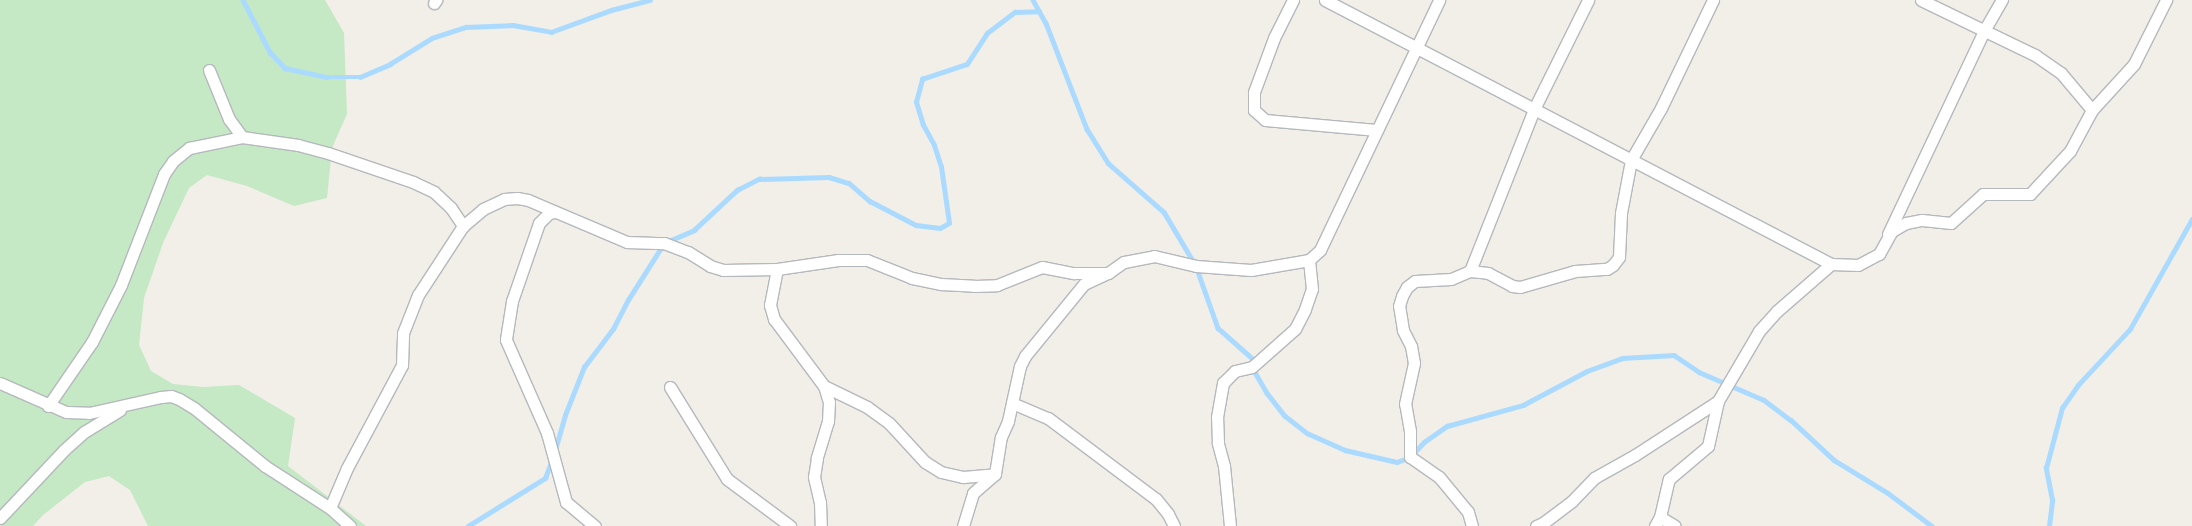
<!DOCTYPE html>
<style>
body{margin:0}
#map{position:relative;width:2192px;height:526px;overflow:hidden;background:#f1efe8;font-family:"Noto Sans",sans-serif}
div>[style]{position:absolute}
.green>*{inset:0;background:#c5e8c5}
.stream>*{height:4.5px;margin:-2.25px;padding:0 2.25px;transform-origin:2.25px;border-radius:2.25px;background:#aadaff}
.roads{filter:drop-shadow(1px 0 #b5b8bc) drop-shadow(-1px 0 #b5b8bc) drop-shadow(0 1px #b5b8bc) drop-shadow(0 -1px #b5b8bc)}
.minor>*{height:11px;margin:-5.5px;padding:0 5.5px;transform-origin:5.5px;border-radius:5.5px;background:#fff}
span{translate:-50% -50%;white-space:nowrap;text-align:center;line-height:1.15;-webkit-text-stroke:4px #fff;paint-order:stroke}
</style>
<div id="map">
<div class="green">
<i style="clip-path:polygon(0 0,325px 0,344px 33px,347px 114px,332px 148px,327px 198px,294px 206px,247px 186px,207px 175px,189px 188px,163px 243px,144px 298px,139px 345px,151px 371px,173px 384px,203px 387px,239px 385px,295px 418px,288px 466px,366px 526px,148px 526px,130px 490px,109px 476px,85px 482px,43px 515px,33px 526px,0 526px)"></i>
</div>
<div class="stream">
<i style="left:243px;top:0;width:59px;rotate:62.6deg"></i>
<i style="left:270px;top:52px;width:22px;rotate:47deg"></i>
<i style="left:285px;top:68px;width:43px;rotate:12.1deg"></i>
<i style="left:327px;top:77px;width:33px"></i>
<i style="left:360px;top:77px;width:33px;rotate:-23deg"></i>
<i style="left:390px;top:64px;width:49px;rotate:-31.8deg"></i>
<i style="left:432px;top:38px;width:36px;rotate:-18deg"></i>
<i style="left:466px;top:27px;width:47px;rotate:-2.4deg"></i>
<i style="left:513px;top:25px;width:39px;rotate:10deg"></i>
<i style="left:551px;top:32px;width:64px;rotate:-20.1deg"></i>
<i style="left:611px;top:10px;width:40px;rotate:-14.4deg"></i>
<i style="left:1033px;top:0;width:26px;rotate:61deg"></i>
<i style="left:1046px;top:23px;width:114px;rotate:68.9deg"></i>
<i style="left:1087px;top:129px;width:40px;rotate:58deg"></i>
<i style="left:1108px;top:163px;width:74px;rotate:41.2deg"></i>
<i style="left:1164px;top:212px;width:63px;rotate:59.3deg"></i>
<i style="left:1196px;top:266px;width:66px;rotate:70.5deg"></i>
<i style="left:1218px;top:328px;width:47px;rotate:41.5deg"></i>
<i style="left:1253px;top:359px;width:8px;rotate:97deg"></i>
<i style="left:1252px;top:367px;width:30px;rotate:60deg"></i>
<i style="left:1267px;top:393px;width:28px;rotate:52deg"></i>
<i style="left:1284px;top:415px;width:29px;rotate:38deg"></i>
<i style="left:1307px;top:433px;width:42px;rotate:24.1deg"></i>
<i style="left:1345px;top:450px;width:53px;rotate:13deg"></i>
<i style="left:1397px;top:462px;width:14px;rotate:-21deg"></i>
<i style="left:1410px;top:457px;width:21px;rotate:-47deg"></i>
<i style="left:1424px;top:442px;width:28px;rotate:-35deg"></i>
<i style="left:1447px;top:426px;width:79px;rotate:-15.4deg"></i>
<i style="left:1523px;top:405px;width:72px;rotate:-28deg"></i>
<i style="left:1587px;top:371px;width:37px;rotate:-20deg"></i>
<i style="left:1622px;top:358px;width:52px;rotate:-3.3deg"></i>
<i style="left:1674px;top:355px;width:30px;rotate:34deg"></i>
<i style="left:1699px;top:372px;width:71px;rotate:23.3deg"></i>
<i style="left:1764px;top:400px;width:34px;rotate:37deg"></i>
<i style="left:1791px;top:420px;width:59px;rotate:42.9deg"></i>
<i style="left:1834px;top:460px;width:63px;rotate:31.4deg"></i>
<i style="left:1888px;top:493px;width:55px;rotate:36.9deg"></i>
<i style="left:555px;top:450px;width:36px;rotate:-74deg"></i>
<i style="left:565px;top:415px;width:52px;rotate:-68.4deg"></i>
<i style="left:584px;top:367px;width:48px;rotate:-52.7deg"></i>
<i style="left:613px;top:329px;width:33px;rotate:-63deg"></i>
<i style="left:628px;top:300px;width:67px;rotate:-57.7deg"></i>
<i style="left:664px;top:243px;width:33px;rotate:-23deg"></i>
<i style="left:694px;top:230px;width:59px;rotate:-42.9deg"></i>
<i style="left:737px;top:190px;width:25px;rotate:-27deg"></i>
<i style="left:759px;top:179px;width:70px;rotate:-1.6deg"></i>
<i style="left:829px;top:177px;width:21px;rotate:17deg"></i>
<i style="left:849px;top:183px;width:28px;rotate:41deg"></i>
<i style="left:870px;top:201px;width:52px;rotate:27.6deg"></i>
<i style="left:916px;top:225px;width:24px;rotate:7deg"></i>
<i style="left:940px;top:228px;width:10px;rotate:-29deg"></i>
<i style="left:949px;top:223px;width:57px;rotate:-98.1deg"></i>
<i style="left:941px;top:167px;width:23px;rotate:-108deg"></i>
<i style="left:934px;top:145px;width:23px;rotate:-119deg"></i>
<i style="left:923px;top:125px;width:24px;rotate:-107deg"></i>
<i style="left:916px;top:102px;width:24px;rotate:-75deg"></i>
<i style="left:922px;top:79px;width:47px;rotate:-18.4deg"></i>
<i style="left:967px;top:64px;width:37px;rotate:-57deg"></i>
<i style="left:987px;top:33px;width:35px;rotate:-37deg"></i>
<i style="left:1015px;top:12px;width:24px;rotate:-2deg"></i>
<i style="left:468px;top:526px;width:91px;rotate:-31.9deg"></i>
<i style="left:545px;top:478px;width:19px;rotate:-69deg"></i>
<i style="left:2049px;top:526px;width:26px;rotate:-83deg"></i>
<i style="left:2052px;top:500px;width:33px;rotate:-101deg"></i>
<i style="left:2046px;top:468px;width:62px;rotate:-75.1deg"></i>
<i style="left:2062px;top:408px;width:28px;rotate:-55deg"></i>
<i style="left:2078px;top:385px;width:76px;rotate:-47.1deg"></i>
<i style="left:2130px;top:329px;width:126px;rotate:-60.6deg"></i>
</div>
<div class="roads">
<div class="minor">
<i style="left:1293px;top:0;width:42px;rotate:116.6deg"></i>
<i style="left:1274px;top:38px;width:58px;rotate:110.3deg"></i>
<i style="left:1254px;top:92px;width:18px;rotate:90deg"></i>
<i style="left:1254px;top:110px;width:15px;rotate:42deg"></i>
<i style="left:1265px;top:120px;width:112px;rotate:5.1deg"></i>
<i style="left:1325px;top:0;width:571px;rotate:27.55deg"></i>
<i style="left:1831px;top:264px;width:27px;rotate:2deg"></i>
<i style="left:1858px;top:265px;width:24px;rotate:-28deg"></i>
<i style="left:1879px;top:254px;width:26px;rotate:-61deg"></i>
<i style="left:1892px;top:231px;width:16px;rotate:-30deg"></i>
<i style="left:1906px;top:223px;width:16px;rotate:-11deg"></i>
<i style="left:1922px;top:220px;width:29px;rotate:6deg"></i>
<i style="left:1951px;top:223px;width:43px;rotate:-42.2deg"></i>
<i style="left:1983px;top:194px;width:47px"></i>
<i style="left:2030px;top:194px;width:59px;rotate:-47.1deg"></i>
<i style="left:2070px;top:151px;width:47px;rotate:-61.8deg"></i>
<i style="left:2092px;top:110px;width:62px;rotate:-47.6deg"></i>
<i style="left:2134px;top:64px;width:72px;rotate:-63.4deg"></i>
<i style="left:1921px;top:0;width:127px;rotate:25.8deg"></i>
<i style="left:2035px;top:55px;width:32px;rotate:35deg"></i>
<i style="left:2061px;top:73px;width:48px;rotate:50deg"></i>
<i style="left:434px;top:3px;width:4px;rotate:-56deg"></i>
<i style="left:209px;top:70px;width:53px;rotate:67.8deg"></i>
<i style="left:229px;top:119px;width:22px;rotate:54deg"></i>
<i style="left:555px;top:212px;width:6px;rotate:171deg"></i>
<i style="left:549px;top:213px;width:14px;rotate:135deg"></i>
<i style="left:539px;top:223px;width:83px;rotate:109.1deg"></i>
<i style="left:512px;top:301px;width:39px;rotate:99deg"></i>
<i style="left:506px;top:340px;width:102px;rotate:66.2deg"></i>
<i style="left:547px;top:433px;width:72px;rotate:74.6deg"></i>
<i style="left:566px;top:502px;width:38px;rotate:40deg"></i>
<i style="left:1888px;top:234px;width:227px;rotate:-64.7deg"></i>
<i style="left:1985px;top:29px;width:34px;rotate:-60deg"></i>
<i style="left:777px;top:269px;width:37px;rotate:101deg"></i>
<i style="left:770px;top:305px;width:15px;rotate:74deg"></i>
<i style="left:774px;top:319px;width:84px;rotate:53.3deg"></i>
<i style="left:824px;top:386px;width:17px;rotate:73deg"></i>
<i style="left:829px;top:402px;width:19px;rotate:93deg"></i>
<i style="left:828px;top:421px;width:39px;rotate:107deg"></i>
<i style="left:817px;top:458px;width:19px;rotate:99deg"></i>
<i style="left:814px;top:477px;width:26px;rotate:77deg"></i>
<i style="left:820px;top:502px;width:24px;rotate:88deg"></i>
<i style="left:1470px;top:271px;width:174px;rotate:-68.4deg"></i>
<i style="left:1534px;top:109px;width:122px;rotate:-63.6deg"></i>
<i style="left:0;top:383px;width:72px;rotate:23.7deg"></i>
<i style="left:66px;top:412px;width:23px;rotate:2deg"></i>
<i style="left:89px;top:413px;width:74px;rotate:-12.5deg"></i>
<i style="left:161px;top:397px;width:10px;rotate:-6deg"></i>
<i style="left:171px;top:396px;width:9px;rotate:21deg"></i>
<i style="left:179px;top:399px;width:17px;rotate:31deg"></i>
<i style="left:194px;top:408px;width:92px;rotate:39.2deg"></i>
<i style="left:265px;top:466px;width:77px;rotate:32.9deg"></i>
<i style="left:330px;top:508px;width:27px;rotate:42deg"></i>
<i style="left:824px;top:386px;width:48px;rotate:26deg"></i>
<i style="left:867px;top:407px;width:27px;rotate:36deg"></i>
<i style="left:889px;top:423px;width:53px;rotate:47.3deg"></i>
<i style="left:925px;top:462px;width:19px;rotate:32deg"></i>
<i style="left:941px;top:472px;width:23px;rotate:13deg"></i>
<i style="left:963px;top:477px;width:32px;rotate:-5deg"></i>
<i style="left:670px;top:387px;width:108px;rotate:58.2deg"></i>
<i style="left:727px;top:479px;width:79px;rotate:36.7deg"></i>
<i style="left:1012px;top:403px;width:39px;rotate:23deg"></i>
<i style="left:1048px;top:418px;width:135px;rotate:36.9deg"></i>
<i style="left:1156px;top:499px;width:19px;rotate:51deg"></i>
<i style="left:1168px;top:514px;width:13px;rotate:63deg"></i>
<i style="left:48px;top:406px;width:78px;rotate:-55.5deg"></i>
<i style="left:92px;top:342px;width:64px;rotate:-63deg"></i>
<i style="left:121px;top:285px;width:119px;rotate:-68.8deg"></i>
<i style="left:164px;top:174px;width:16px;rotate:-55deg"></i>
<i style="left:173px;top:161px;width:21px;rotate:-39deg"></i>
<i style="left:189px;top:148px;width:54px;rotate:-11.7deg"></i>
<i style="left:242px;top:137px;width:57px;rotate:8.1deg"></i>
<i style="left:298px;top:145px;width:31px;rotate:15deg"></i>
<i style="left:328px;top:153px;width:90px;rotate:18.8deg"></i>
<i style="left:413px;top:182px;width:23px;rotate:25deg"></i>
<i style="left:434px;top:192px;width:23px;rotate:43deg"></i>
<i style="left:451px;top:208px;width:22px;rotate:56deg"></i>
<i style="left:330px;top:508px;width:43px;rotate:-67deg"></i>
<i style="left:347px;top:468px;width:117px;rotate:-61.9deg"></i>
<i style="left:402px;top:365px;width:32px;rotate:-88deg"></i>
<i style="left:403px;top:333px;width:41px;rotate:-68.5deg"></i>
<i style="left:418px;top:295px;width:82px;rotate:-56.9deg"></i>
<i style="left:463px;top:226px;width:26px;rotate:-40deg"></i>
<i style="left:483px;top:209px;width:23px;rotate:-25deg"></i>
<i style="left:504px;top:199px;width:13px;rotate:-4deg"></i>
<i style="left:517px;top:198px;width:11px;rotate:10deg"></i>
<i style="left:528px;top:200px;width:108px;rotate:23deg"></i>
<i style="left:627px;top:242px;width:37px;rotate:2deg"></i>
<i style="left:664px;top:243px;width:26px;rotate:21deg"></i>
<i style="left:688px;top:252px;width:26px;rotate:32deg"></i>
<i style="left:710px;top:266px;width:14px;rotate:17deg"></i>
<i style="left:723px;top:270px;width:54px;rotate:-1.1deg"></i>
<i style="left:777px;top:269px;width:62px;rotate:-8.4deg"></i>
<i style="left:838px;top:260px;width:29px"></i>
<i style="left:867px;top:260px;width:48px;rotate:21.8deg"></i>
<i style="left:912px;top:278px;width:30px;rotate:12deg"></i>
<i style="left:941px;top:284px;width:33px;rotate:3deg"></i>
<i style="left:974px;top:286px;width:23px;rotate:-2deg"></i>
<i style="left:997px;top:285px;width:48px;rotate:-21.8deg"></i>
<i style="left:1042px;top:267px;width:33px;rotate:11deg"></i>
<i style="left:1074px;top:273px;width:34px"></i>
<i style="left:1660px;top:517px;width:17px;rotate:31deg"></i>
<i style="left:0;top:518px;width:93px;rotate:-46.7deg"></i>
<i style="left:64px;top:450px;width:27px;rotate:-42deg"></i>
<i style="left:84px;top:432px;width:42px;rotate:-31.4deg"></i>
<i style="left:963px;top:526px;width:34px;rotate:-73deg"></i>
<i style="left:973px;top:493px;width:29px;rotate:-41deg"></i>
<i style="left:995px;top:474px;width:37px;rotate:-81deg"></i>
<i style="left:1001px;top:437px;width:17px;rotate:-66deg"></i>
<i style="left:1008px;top:421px;width:56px;rotate:-77.7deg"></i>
<i style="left:1020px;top:366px;width:11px;rotate:-63deg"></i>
<i style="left:1025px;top:356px;width:93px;rotate:-50.7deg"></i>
<i style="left:1084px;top:284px;width:26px;rotate:-25deg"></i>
<i style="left:1108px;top:273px;width:19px;rotate:-35deg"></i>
<i style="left:1124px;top:262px;width:31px;rotate:-11deg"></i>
<i style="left:1154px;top:256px;width:43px;rotate:13.4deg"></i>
<i style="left:1196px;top:266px;width:55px;rotate:4.2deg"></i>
<i style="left:1251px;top:270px;width:59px;rotate:-9.8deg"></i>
<i style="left:1309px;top:260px;width:15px;rotate:-42deg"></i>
<i style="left:1320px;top:250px;width:277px;rotate:-64.5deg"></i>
<i style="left:1230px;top:526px;width:60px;rotate:-95.7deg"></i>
<i style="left:1224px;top:466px;width:24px;rotate:-105deg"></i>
<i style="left:1218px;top:443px;width:26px;rotate:-92deg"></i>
<i style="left:1217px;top:417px;width:35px;rotate:-80deg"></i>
<i style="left:1223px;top:383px;width:17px;rotate:-45deg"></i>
<i style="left:1235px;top:371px;width:17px;rotate:-13deg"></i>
<i style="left:1252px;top:367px;width:57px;rotate:-41.5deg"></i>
<i style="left:1295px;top:329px;width:22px;rotate:-63deg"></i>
<i style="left:1305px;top:309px;width:21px;rotate:-71deg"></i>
<i style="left:1312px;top:289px;width:29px;rotate:-96deg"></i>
<i style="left:1472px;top:526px;width:15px;rotate:-106deg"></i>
<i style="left:1468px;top:512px;width:45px;rotate:-129.6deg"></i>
<i style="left:1439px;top:477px;width:35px;rotate:-145deg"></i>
<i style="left:1410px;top:457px;width:26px;rotate:-90deg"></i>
<i style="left:1410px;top:431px;width:27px;rotate:-100deg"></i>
<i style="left:1405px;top:404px;width:42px;rotate:-77.6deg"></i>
<i style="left:1414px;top:363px;width:17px;rotate:-100deg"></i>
<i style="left:1411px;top:346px;width:18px;rotate:-117deg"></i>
<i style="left:1403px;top:330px;width:24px;rotate:-99deg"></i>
<i style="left:1399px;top:306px;width:10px;rotate:-73deg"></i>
<i style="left:1402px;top:296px;width:10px;rotate:-61deg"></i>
<i style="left:1407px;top:287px;width:10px;rotate:-37deg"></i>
<i style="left:1415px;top:281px;width:36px;rotate:-3deg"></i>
<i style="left:1451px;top:279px;width:21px;rotate:-23deg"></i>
<i style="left:1470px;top:271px;width:18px;rotate:6deg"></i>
<i style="left:1488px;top:273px;width:27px;rotate:28deg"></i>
<i style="left:1512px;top:286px;width:8px;rotate:7deg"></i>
<i style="left:1520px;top:287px;width:57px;rotate:-16.2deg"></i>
<i style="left:1575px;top:271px;width:32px;rotate:-4deg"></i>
<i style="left:1607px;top:269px;width:7px;rotate:-34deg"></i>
<i style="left:1613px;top:265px;width:10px;rotate:-53deg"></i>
<i style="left:1619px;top:257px;width:44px;rotate:-87.4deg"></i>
<i style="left:1621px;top:213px;width:54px;rotate:-79.3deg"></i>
<i style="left:1631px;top:160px;width:60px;rotate:-60deg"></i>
<i style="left:1661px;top:108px;width:120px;rotate:-64.3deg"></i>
<i style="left:1536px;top:526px;width:8px;rotate:-23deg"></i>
<i style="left:1543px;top:523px;width:36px;rotate:-37deg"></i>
<i style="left:1572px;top:501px;width:32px;rotate:-46deg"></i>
<i style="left:1594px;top:478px;width:47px;rotate:-29.3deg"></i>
<i style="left:1635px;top:455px;width:99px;rotate:-33deg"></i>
<i style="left:1718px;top:401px;width:81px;rotate:-59.6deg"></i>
<i style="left:1759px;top:331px;width:27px;rotate:-48deg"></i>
<i style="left:1777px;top:311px;width:72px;rotate:-41deg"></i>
<i style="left:1655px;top:526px;width:10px;rotate:-61deg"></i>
<i style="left:1660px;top:517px;width:39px;rotate:-77deg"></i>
<i style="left:1669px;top:479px;width:51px;rotate:-40.2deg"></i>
<i style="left:1708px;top:446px;width:46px;rotate:-77.5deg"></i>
</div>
</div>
</div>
